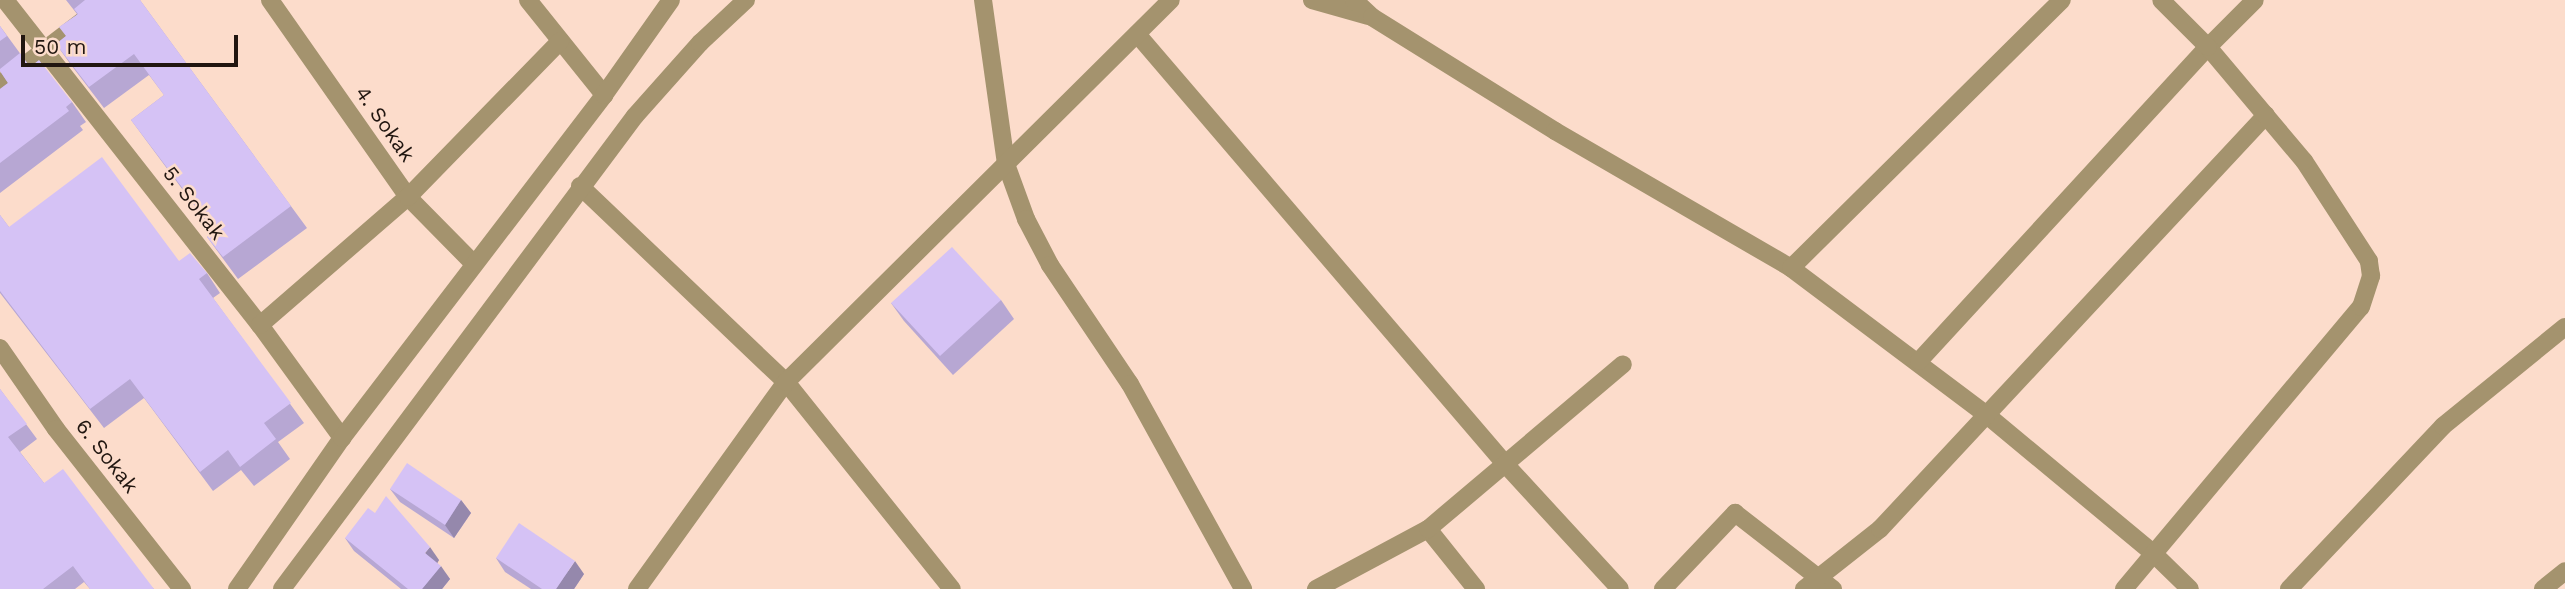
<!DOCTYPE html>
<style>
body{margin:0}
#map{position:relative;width:2565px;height:589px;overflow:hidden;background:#fcdccb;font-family:"Work Sans",sans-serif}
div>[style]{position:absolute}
.minor>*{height:18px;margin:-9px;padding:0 9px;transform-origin:9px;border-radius:9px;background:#a4936e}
.tertiary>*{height:18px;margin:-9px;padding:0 9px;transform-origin:9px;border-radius:9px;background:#a4936e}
.wall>*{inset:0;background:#b7a7d3}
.shaded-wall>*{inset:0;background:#9588ac}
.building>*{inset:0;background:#d5c2f5}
span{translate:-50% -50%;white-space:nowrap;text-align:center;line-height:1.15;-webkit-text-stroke:5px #fcdccb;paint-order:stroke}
.street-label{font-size:21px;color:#211610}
.scale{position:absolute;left:21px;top:35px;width:217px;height:32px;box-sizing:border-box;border:4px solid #211610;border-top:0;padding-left:9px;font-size:21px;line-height:24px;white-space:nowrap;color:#211610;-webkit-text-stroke:5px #fcdccb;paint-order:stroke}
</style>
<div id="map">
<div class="minor">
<i style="left:5px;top:0;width:413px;rotate:51.9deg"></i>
<i style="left:260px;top:325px;width:140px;rotate:54deg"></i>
<i style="left:270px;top:0;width:241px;rotate:55deg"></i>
<i style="left:408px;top:197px;width:94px;rotate:45.4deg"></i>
<i style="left:528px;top:0;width:122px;rotate:51.3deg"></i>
<i style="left:983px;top:0;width:166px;rotate:82deg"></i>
<i style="left:1006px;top:164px;width:59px;rotate:70deg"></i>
<i style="left:1026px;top:219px;width:52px;rotate:62.4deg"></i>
<i style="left:1050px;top:265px;width:143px;rotate:56.1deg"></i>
<i style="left:1130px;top:384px;width:234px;rotate:61.1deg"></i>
<i style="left:1312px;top:0;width:58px;rotate:15.9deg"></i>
<i style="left:1354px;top:0;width:25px;rotate:43deg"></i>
<i style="left:1372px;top:17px;width:216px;rotate:31.9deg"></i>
<i style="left:1555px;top:131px;width:273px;rotate:30.1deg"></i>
<i style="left:1791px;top:268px;width:246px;rotate:36.9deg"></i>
<i style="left:1988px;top:416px;width:216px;rotate:39.7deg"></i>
<i style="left:2154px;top:554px;width:50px;rotate:44.2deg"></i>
<i style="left:1137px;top:34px;width:567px;rotate:49.43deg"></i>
<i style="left:1506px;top:465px;width:168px;rotate:47.4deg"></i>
<i style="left:0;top:84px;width:138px;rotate:-37.4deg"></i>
<i style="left:580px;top:186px;width:284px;rotate:43.6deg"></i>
<i style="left:786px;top:382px;width:265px;rotate:51.3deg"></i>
<i style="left:1791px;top:268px;width:381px;rotate:-44.7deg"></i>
<i style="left:260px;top:325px;width:196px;rotate:-40.9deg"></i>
<i style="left:408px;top:197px;width:218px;rotate:-45.7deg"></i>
<i style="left:0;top:348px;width:98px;rotate:55.3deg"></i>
<i style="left:56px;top:429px;width:204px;rotate:51.8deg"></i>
<i style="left:1919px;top:361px;width:427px;rotate:-47.4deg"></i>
<i style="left:2208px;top:47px;width:66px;rotate:-45deg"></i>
<i style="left:1428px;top:529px;width:77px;rotate:51.3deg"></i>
<i style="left:637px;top:589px;width:255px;rotate:-54.3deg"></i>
<i style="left:786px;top:382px;width:542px;rotate:-44.78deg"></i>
<i style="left:1316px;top:589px;width:127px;rotate:-28.2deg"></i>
<i style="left:1428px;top:529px;width:255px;rotate:-40.2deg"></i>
<i style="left:1663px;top:589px;width:105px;rotate:-46.5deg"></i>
<i style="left:1735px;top:513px;width:124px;rotate:37.8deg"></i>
<i style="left:1804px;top:589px;width:97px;rotate:-38.3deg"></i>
<i style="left:1880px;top:529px;width:566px;rotate:-47deg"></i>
<i style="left:2124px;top:589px;width:368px;rotate:-50deg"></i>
<i style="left:2361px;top:307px;width:33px;rotate:-72deg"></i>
<i style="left:2371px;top:276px;width:15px;rotate:-98deg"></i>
<i style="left:2369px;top:261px;width:119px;rotate:-123deg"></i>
<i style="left:2304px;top:161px;width:149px;rotate:-130.1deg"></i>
<i style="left:2208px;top:47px;width:66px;rotate:-135deg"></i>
<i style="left:2289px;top:589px;width:224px;rotate:-46.6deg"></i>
<i style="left:2443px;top:426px;width:157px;rotate:-39.1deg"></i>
<i style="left:2543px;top:589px;width:28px;rotate:-39deg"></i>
</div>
<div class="tertiary">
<i style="left:237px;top:589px;width:184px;rotate:-55.2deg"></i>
<i style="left:342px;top:438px;width:432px;rotate:-52.6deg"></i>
<i style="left:604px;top:95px;width:116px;rotate:-54.8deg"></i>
<i style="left:282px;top:589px;width:590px;rotate:-53.27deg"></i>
<i style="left:635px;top:116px;width:98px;rotate:-48.3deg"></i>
<i style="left:700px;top:43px;width:63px;rotate:-43.1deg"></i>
</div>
<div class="wall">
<i style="clip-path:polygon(66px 0,140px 0,307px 228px,238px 279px,207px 237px,214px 232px,131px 120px,164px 95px,149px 75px,104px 108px,71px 65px,56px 44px,66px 36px,77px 14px)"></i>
<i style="clip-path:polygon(0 26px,30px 67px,72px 102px,86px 122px,80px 126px,83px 130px,0 193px,0 89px,8px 83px,0 71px)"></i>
<i style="clip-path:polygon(0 215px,9px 227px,179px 261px,207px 273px,220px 293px,213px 298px,304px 423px,278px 442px,290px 459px,254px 486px,241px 470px,213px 491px,144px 398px,104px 428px,0 293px)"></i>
<i style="clip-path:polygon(1001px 300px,1014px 319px,953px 375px,904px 321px,891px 303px)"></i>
<i style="clip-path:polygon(0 389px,37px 439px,20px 452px,44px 483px,154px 589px,90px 589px,84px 582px,75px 589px,0 589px)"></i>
<i style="clip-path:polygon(390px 489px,461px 500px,471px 513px,454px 538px,400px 502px)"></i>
<i style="clip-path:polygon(345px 538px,439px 560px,437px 563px,450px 579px,442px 589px,401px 589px,354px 551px)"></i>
<i style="clip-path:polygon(496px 558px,584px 574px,574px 589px,531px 589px,505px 572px)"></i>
</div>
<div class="shaded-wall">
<i style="clip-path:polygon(461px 500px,471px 513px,454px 538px,445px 525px)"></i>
<i style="clip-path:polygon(430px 547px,439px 560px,435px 567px,425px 553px)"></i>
<i style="clip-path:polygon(575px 561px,584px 574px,574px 589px,556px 589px)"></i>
<i style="clip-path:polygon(441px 566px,450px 579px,442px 589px,422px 589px)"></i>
</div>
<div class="building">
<i style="clip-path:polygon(85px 0,140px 0,291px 206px,223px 257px,207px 237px,215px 231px,131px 120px,164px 95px,134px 54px,89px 87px,56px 44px,66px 36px,59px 27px,78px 14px,74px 9px)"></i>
<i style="clip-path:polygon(0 26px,7px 36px,0 41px)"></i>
<i style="clip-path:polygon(20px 53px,30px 67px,39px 60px,72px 102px,66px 107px,69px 111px,0 163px,0 89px,8px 83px,0 71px,0 69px)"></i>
<i style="clip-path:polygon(102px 157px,179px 261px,190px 253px,207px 273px,199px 279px,291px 403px,264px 423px,276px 439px,240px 467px,228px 450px,200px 472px,130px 379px,90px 409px,0 291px,0 215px,9px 227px)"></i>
<i style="clip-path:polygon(952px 247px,1001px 300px,940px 356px,891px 303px)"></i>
<i style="clip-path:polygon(0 389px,27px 424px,8px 437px,44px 483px,63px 469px,154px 589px,90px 589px,73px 566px,43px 589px,0 589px)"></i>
<i style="clip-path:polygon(407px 463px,461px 500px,445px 525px,390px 489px)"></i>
<i style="clip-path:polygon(386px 496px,430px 547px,425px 553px,441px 566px,422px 589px,408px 589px,345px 538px,368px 508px,375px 513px)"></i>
<i style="clip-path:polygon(519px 523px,575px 561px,556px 589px,542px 589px,496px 558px)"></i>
</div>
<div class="street-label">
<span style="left:385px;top:124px;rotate:55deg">4. Sokak</span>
<span style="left:194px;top:203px;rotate:52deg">5. Sokak</span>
<span style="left:107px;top:456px;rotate:52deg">6. Sokak</span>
</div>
<div class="scale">50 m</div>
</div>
